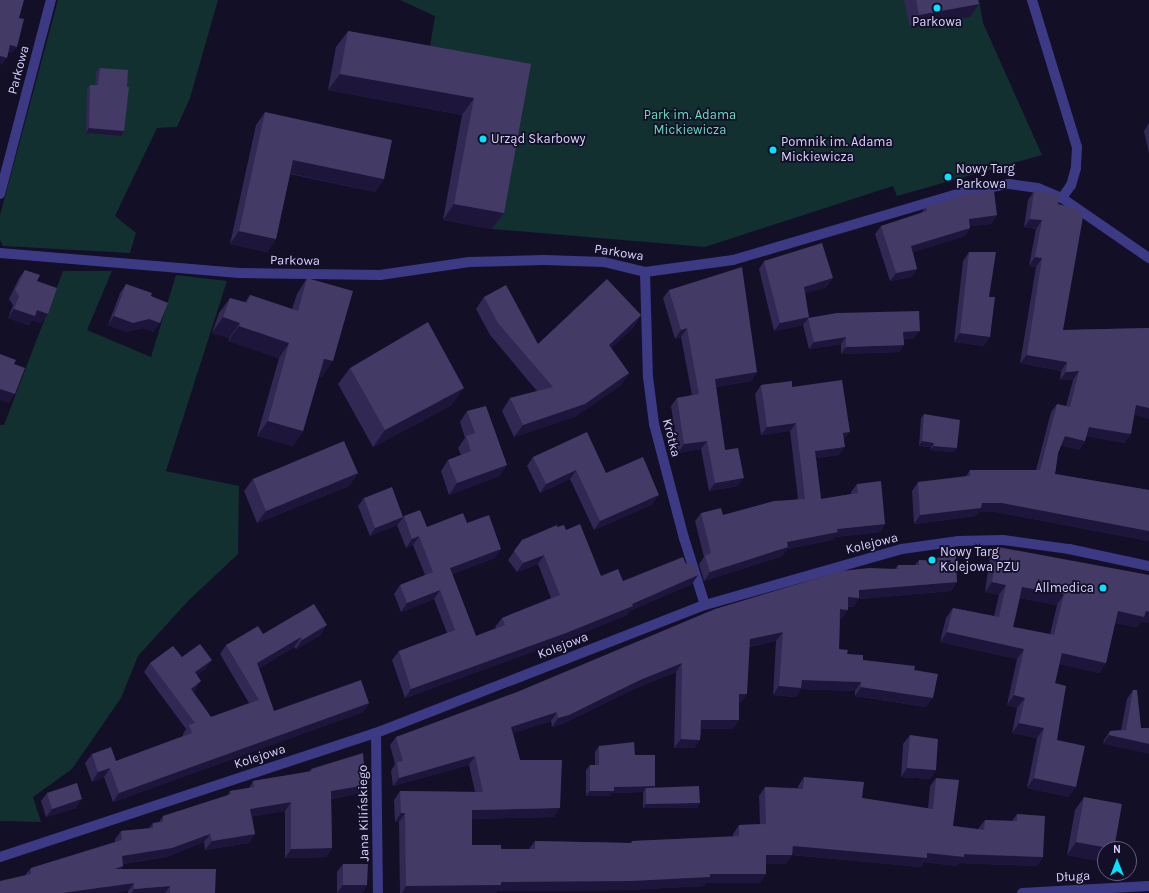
<!DOCTYPE html>
<meta charset="utf-8">
<style>
body{margin:0}
#map{position:relative;width:1149px;height:893px;overflow:hidden;background:#130f26;font-family:Karla,sans-serif}
div>[style]{position:absolute}
.green>*{inset:0;background:#12302f}
.minor>*{height:10px;margin:-5px;padding:0 5px;transform-origin:5px;border-radius:5px;background:#3d3a85}
.wall>*{inset:0;background:#312854}
.shaded-wall>*{inset:0;background:#1d163a}
.building>*{inset:0;background:#433a66}
.dots>*{width:11px;height:11px;translate:-50% -50%;box-sizing:border-box;border:2px solid #130f26;border-radius:50%}
span{translate:-50% -50%;white-space:nowrap;text-align:center;line-height:1.15;-webkit-text-stroke:3.5px #130f26;paint-order:stroke}
.poi-label{font-size:13px;color:#d9d4ff}
.left{translate:0 -50%;text-align:left}
.right{translate:-100% -50%;text-align:right}
.street-label{font-size:13px;color:#d9d4ff}
.park-label{font-size:13px;color:#5fe0c0}
.north{position:absolute;left:1097px;top:841px;width:40px;height:40px;box-sizing:border-box;background:#130f26;border:1px solid #625e7d;border-radius:50%;rotate:0deg;font-size:11px;font-weight:700;line-height:16px;text-align:center;color:#d9d4ff}
.north::after{content:'';display:block;margin:auto;width:14px;height:18px;background:#00e5ff;clip-path:polygon(50% 0,100% 100%,50% 72%,0 100%)}
</style>
<div id="map">
<div class="green">
<i style="clip-path:polygon(58px 0,218px 0,190px 98px,177px 127px,157px 128px,115px 216px,136px 233px,130px 253px,3px 246px,0 240px,0 215px)"></i>
<i style="clip-path:polygon(400px 0,979px 0,983px 23px,1042px 155px,897px 196px,893px 186px,705px 247px,492px 229px,519px 81px,427px 64px,435px 16px)"></i>
<i style="clip-path:polygon(63px 271px,112px 271px,87px 330px,151px 357px,176px 275px,227px 281px,166px 471px,239px 486px,238px 554px,188px 601px,138px 656px,121px 698px,72px 769px,33px 797px,41px 822px,0 821px,0 425px,4px 425px)"></i>
</div>
<div class="minor">
<i style="left:1032px;top:0;width:154px;rotate:73deg"></i>
<i style="left:1077px;top:147px;width:21px;rotate:93deg"></i>
<i style="left:1076px;top:168px;width:18px;rotate:106deg"></i>
<i style="left:1071px;top:185px;width:16px;rotate:125deg"></i>
<i style="left:0;top:194px;width:201px;rotate:-75.3deg"></i>
<i style="left:0;top:253px;width:240px;rotate:4.8deg"></i>
<i style="left:239px;top:273px;width:141px;rotate:0.8deg"></i>
<i style="left:380px;top:275px;width:90px;rotate:-8.3deg"></i>
<i style="left:469px;top:262px;width:75px;rotate:-1.5deg"></i>
<i style="left:544px;top:260px;width:60px;rotate:1.9deg"></i>
<i style="left:604px;top:262px;width:42px;rotate:13.7deg"></i>
<i style="left:645px;top:272px;width:89px;rotate:-7.8deg"></i>
<i style="left:733px;top:260px;width:241px;rotate:-16.4deg"></i>
<i style="left:964px;top:192px;width:46px;rotate:-10.1deg"></i>
<i style="left:1009px;top:184px;width:29px;rotate:8deg"></i>
<i style="left:1038px;top:188px;width:26px;rotate:23deg"></i>
<i style="left:1062px;top:198px;width:106px;rotate:34.6deg"></i>
<i style="left:645px;top:272px;width:105px;rotate:88.4deg"></i>
<i style="left:648px;top:377px;width:47px;rotate:82.7deg"></i>
<i style="left:654px;top:424px;width:118px;rotate:75.3deg"></i>
<i style="left:684px;top:538px;width:70px;rotate:72.6deg"></i>
<i style="left:376px;top:733px;width:160px;rotate:89.3deg"></i>
<i style="left:0;top:857px;width:396px;rotate:-18.3deg"></i>
<i style="left:376px;top:733px;width:353px;rotate:-21.3deg"></i>
<i style="left:705px;top:605px;width:205px;rotate:-15.9deg"></i>
<i style="left:902px;top:549px;width:57px;rotate:-8.1deg"></i>
<i style="left:958px;top:541px;width:45px;rotate:-1.3deg"></i>
<i style="left:1003px;top:540px;width:67px;rotate:7.8deg"></i>
<i style="left:1069px;top:549px;width:82px;rotate:12deg"></i>
<i style="left:1022px;top:893px;width:127px;rotate:-3.2deg"></i>
</div>
<div class="wall">
<i style="clip-path:polygon(904px 0,978px 0,970px 17px,910px 28px)"></i>
<i style="clip-path:polygon(348px 31px,531px 64px,504px 213px,492px 229px,443px 220px,462px 115px,328px 90px,336px 47px)"></i>
<i style="clip-path:polygon(100px 68px,124px 131px,121px 136px,86px 133px,87px 89px,90px 85px,95px 85px,96px 72px)"></i>
<i style="clip-path:polygon(265px 112px,384px 179px,375px 192px,290px 174px,276px 239px,267px 252px,230px 244px,256px 125px)"></i>
<i style="clip-path:polygon(1149px 123px,1149px 154px,1144px 131px)"></i>
<i style="clip-path:polygon(1034px 191px,1058px 204px,1063px 330px,1149px 328px,1149px 419px,1134px 414px,1125px 443px,1086px 436px,1085px 441px,1079px 450px,1061px 445px,1058px 453px,1055px 474px,1149px 490px,1149px 541px,996px 512px,979px 512px,975px 516px,914px 524px,912px 491px,918px 482px,966px 476px,970px 470px,1036px 470px,1051px 412px,1057px 404px,1066px 406px,1073px 380px,1060px 380px,1061px 371px,1020px 363px,1036px 267px,1029px 266px,1036px 229px,1024px 227px,1028px 200px)"></i>
<i style="clip-path:polygon(926px 207px,997px 215px,991px 224px,970px 226px,970px 228px,965px 236px,913px 252px,917px 269px,911px 277px,890px 281px,875px 234px,881px 226px,921px 213px)"></i>
<i style="clip-path:polygon(969px 252px,984px 346px,954px 342px,963px 261px)"></i>
<i style="clip-path:polygon(764px 261px,827px 287px,805px 293px,808px 318px,914px 338px,904px 339px,904px 345px,899px 352px,841px 354px,841px 344px,809px 349px,803px 325px,774px 331px,759px 269px)"></i>
<i style="clip-path:polygon(25px 270px,37px 281px,41px 323px,32px 320px,29px 325px,8px 318px,13px 305px,9px 299px,19px 278px)"></i>
<i style="clip-path:polygon(307px 278px,322px 377px,319px 376px,303px 431px,293px 446px,257px 436px,279px 358px,228px 341px,229px 338px,212px 333px,219px 313px,230px 298px,245px 302px,250px 295px,292px 309px,297px 294px)"></i>
<i style="clip-path:polygon(126px 284px,154px 332px,143px 328px,126px 332px,108px 325px,120px 293px)"></i>
<i style="clip-path:polygon(669px 290px,757px 372px,751px 381px,716px 387px,725px 450px,738px 486px,709px 491px,701px 449px,678px 453px,671px 406px,677px 398px,692px 395px,681px 337px,675px 339px,663px 298px)"></i>
<i style="clip-path:polygon(484px 297px,538px 344px,641px 315px,633px 328px,611px 348px,629px 373px,620px 386px,576px 416px,514px 437px,502px 411px,510px 398px,537px 391px,490px 335px,476px 309px)"></i>
<i style="clip-path:polygon(350px 368px,452px 405px,373px 447px,338px 384px)"></i>
<i style="clip-path:polygon(761px 385px,792px 387px,844px 439px,839px 455px,816px 458px,821px 499px,851px 494px,851px 492px,857px 484px,885px 524px,880px 532px,835px 537px,832px 540px,787px 549px,782px 556px,704px 581px,699px 564px,704px 557px,695px 521px,701px 513px,723px 515px,798px 499px,790px 431px,761px 435px,755px 394px)"></i>
<i style="clip-path:polygon(467px 411px,507px 465px,499px 476px,449px 495px,441px 471px,448px 460px,461px 455px,458px 448px,465px 438px,460px 422px)"></i>
<i style="clip-path:polygon(924px 414px,957px 448px,953px 452px,930px 450px,931px 447px,919px 446px,921px 418px)"></i>
<i style="clip-path:polygon(533px 457px,606px 473px,653px 504px,594px 530px,570px 479px,540px 493px,527px 466px)"></i>
<i style="clip-path:polygon(358px 473px,349px 486px,257px 523px,244px 491px,253px 479px)"></i>
<i style="clip-path:polygon(364px 498px,397px 525px,370px 536px,358px 506px)"></i>
<i style="clip-path:polygon(404px 516px,427px 527px,467px 523px,501px 549px,495px 558px,452px 574px,476px 636px,496px 628px,495px 627px,502px 618px,551px 598px,538px 564px,517px 572px,508px 560px,522px 540px,557px 527px,566px 530px,601px 576px,623px 581px,686px 564px,698px 575px,692px 584px,629px 611px,627px 615px,560px 642px,405px 698px,392px 660px,399px 651px,447px 633px,434px 599px,401px 612px,394px 594px,400px 585px,425px 575px,413px 545px,406px 548px,397px 525px)"></i>
<i style="clip-path:polygon(evenodd,998px 547px,1141px 622px,1137px 627px,1115px 623px,1106px 663px,1099px 673px,1059px 664px,1055px 683px,1057px 740px,1069px 797px,1027px 788px,1037px 738px,1012px 733px,1017px 708px,1007px 705px,1017px 659px,940px 642px,946px 618px,953px 608px,994px 616px,999px 595px,985px 592px,990px 557px,998px 547px,1020px 598px,1057px 605px,1050px 634px,1013px 627px,1020px 598px)"></i>
<i style="clip-path:polygon(935px 558px,957px 582px,951px 591px,858px 599px,853px 607px,848px 607px,848px 610px,841px 619px,840px 618px,839px 649px,847px 654px,863px 660px,914px 670px,926px 707px,855px 696px,855px 691px,801px 689px,795px 697px,773px 695px,776px 641px,749px 647px,741px 703px,739px 703px,739px 720px,733px 729px,701px 729px,700px 740px,694px 748px,674px 748px,676px 672px,634px 689px,562px 724px,552px 727px,551px 721px,513px 733px,520px 760px,554px 817px,472px 819px,472px 845px,501px 849px,529px 849px,535px 841px,630px 843px,632px 841px,733px 837px,733px 834px,739px 825px,760px 824px,759px 796px,765px 787px,798px 788px,798px 786px,804px 777px,862px 798px,928px 809px,930px 786px,936px 778px,953px 826px,978px 829px,985px 820px,1012px 821px,1017px 814px,1043px 857px,1037px 866px,959px 863px,957px 866px,924px 862px,921px 867px,792px 855px,786px 864px,766px 864px,766px 874px,760px 883px,706px 883px,704px 886px,626px 890px,497px 891px,496px 893px,400px 893px,399px 822px,395px 822px,394px 800px,400px 791px,475px 792px,469px 765px,393px 786px,391px 771px,395px 764px,390px 745px,396px 737px,895px 569px,898px 565px,915px 565px,919px 560px,933px 561px)"></i>
<i style="clip-path:polygon(263px 634px,321px 635px,296px 649px,294px 647px,259px 668px,274px 711px,369px 703px,363px 712px,113px 802px,104px 777px,92px 782px,85px 763px,92px 754px,116px 761px,183px 736px,183px 734px,186px 729px,144px 672px,150px 663px,182px 657px,212px 660px,205px 669px,197px 675px,195px 691px,193px 692px,211px 717px,249px 703px,220px 654px,226px 645px)"></i>
<i style="clip-path:polygon(1133px 690px,1141px 728px,1103px 744px,1104px 740px,1110px 731px,1121px 730px,1127px 699px)"></i>
<i style="clip-path:polygon(910px 735px,936px 770px,930px 779px,901px 777px,903px 744px)"></i>
<i style="clip-path:polygon(599px 746px,635px 755px,655px 786px,654px 787px,697px 808px,643px 808px,643px 792px,612px 793px,610px 796px,586px 796px,586px 770px,590px 765px,595px 765px,595px 752px)"></i>
<i style="clip-path:polygon(311px 769px,366px 785px,360px 793px,331px 799px,332px 848px,326px 857px,285px 858px,285px 811px,252px 816px,255px 834px,249px 843px,205px 850px,204px 842px,166px 857px,123px 864px,123px 866px,121px 869px,215px 893px,128px 893px,128px 891px,25px 875px,31px 868px,115px 842px,115px 839px,121px 831px,149px 828px,153px 823px,159px 822px,163px 816px,227px 796px,230px 791px,249px 788px,253px 781px,309px 772px)"></i>
<i style="clip-path:polygon(47px 793px,76px 808px,46px 817px,41px 801px)"></i>
<i style="clip-path:polygon(1084px 797px,1105px 849px,1105px 862px,1067px 855px,1075px 810px)"></i>
<i style="clip-path:polygon(343px 864px,367px 885px,362px 893px,337px 893px,337px 872px)"></i>
</div>
<div class="shaded-wall">
<i style="clip-path:polygon(979px 4px,970px 17px,910px 28px,919px 15px)"></i>
<i style="clip-path:polygon(10px 45px,17px 47px,12px 53px,6px 52px)"></i>
<i style="clip-path:polygon(0 56px,7px 58px,2px 65px,0 64px)"></i>
<i style="clip-path:polygon(340px 74px,474px 98px,462px 115px,328px 90px)"></i>
<i style="clip-path:polygon(89px 128px,124px 131px,121px 136px,86px 133px)"></i>
<i style="clip-path:polygon(293px 160px,384px 179px,375px 192px,284px 172px)"></i>
<i style="clip-path:polygon(454px 204px,504px 213px,492px 229px,443px 220px)"></i>
<i style="clip-path:polygon(997px 215px,991px 224px,963px 227px,969px 219px)"></i>
<i style="clip-path:polygon(1030px 219px,1042px 220px,1036px 229px,1024px 227px)"></i>
<i style="clip-path:polygon(970px 228px,965px 236px,905px 255px,911px 246px)"></i>
<i style="clip-path:polygon(239px 231px,276px 239px,267px 252px,230px 244px)"></i>
<i style="clip-path:polygon(1035px 257px,1042px 258px,1036px 267px,1029px 266px)"></i>
<i style="clip-path:polygon(917px 269px,911px 277px,890px 281px,896px 273px)"></i>
<i style="clip-path:polygon(833px 278px,827px 287px,798px 296px,804px 287px)"></i>
<i style="clip-path:polygon(14px 309px,37px 310px,48px 314px,41px 323px,32px 320px,29px 325px,8px 318px)"></i>
<i style="clip-path:polygon(641px 315px,633px 328px,601px 358px,609px 345px)"></i>
<i style="clip-path:polygon(114px 316px,149px 319px,160px 323px,154px 332px,143px 328px,126px 332px,108px 325px)"></i>
<i style="clip-path:polygon(223px 317px,240px 323px,229px 338px,212px 333px)"></i>
<i style="clip-path:polygon(809px 317px,803px 325px,774px 331px,780px 323px)"></i>
<i style="clip-path:polygon(239px 326px,289px 343px,279px 358px,228px 341px)"></i>
<i style="clip-path:polygon(687px 328px,681px 337px,675px 339px,681px 330px)"></i>
<i style="clip-path:polygon(920px 331px,914px 338px,898px 339px,903px 332px)"></i>
<i style="clip-path:polygon(960px 333px,990px 337px,984px 346px,954px 342px)"></i>
<i style="clip-path:polygon(846px 337px,841px 344px,809px 349px,814px 342px)"></i>
<i style="clip-path:polygon(904px 345px,899px 352px,841px 354px,846px 347px)"></i>
<i style="clip-path:polygon(1027px 355px,1067px 362px,1061px 371px,1020px 363px)"></i>
<i style="clip-path:polygon(324px 359px,333px 361px,322px 377px,313px 374px)"></i>
<i style="clip-path:polygon(1079px 371px,1073px 380px,1060px 380px,1066px 372px)"></i>
<i style="clip-path:polygon(757px 372px,751px 381px,709px 388px,715px 379px)"></i>
<i style="clip-path:polygon(629px 373px,620px 386px,576px 416px,514px 437px,523px 425px)"></i>
<i style="clip-path:polygon(464px 388px,452px 405px,373px 447px,385px 430px)"></i>
<i style="clip-path:polygon(0 389px,15px 394px,9px 403px,0 400px)"></i>
<i style="clip-path:polygon(1136px 405px,1149px 408px,1149px 419px,1130px 413px)"></i>
<i style="clip-path:polygon(268px 421px,303px 431px,293px 446px,257px 436px)"></i>
<i style="clip-path:polygon(796px 423px,790px 431px,761px 435px,767px 427px)"></i>
<i style="clip-path:polygon(1089px 427px,1131px 434px,1125px 443px,1083px 436px)"></i>
<i style="clip-path:polygon(850px 432px,844px 440px,843px 433px)"></i>
<i style="clip-path:polygon(1065px 436px,1085px 441px,1079px 450px,1059px 445px)"></i>
<i style="clip-path:polygon(707px 441px,701px 449px,678px 453px,684px 444px)"></i>
<i style="clip-path:polygon(922px 441px,934px 443px,931px 447px,919px 446px)"></i>
<i style="clip-path:polygon(934px 446px,957px 448px,953px 452px,930px 450px)"></i>
<i style="clip-path:polygon(845px 447px,839px 455px,809px 459px,815px 451px)"></i>
<i style="clip-path:polygon(507px 465px,499px 476px,449px 495px,457px 483px)"></i>
<i style="clip-path:polygon(576px 470px,570px 479px,540px 493px,546px 484px)"></i>
<i style="clip-path:polygon(358px 473px,349px 486px,257px 523px,266px 511px)"></i>
<i style="clip-path:polygon(744px 478px,738px 486px,709px 491px,715px 483px)"></i>
<i style="clip-path:polygon(659px 495px,653px 504px,594px 530px,600px 521px)"></i>
<i style="clip-path:polygon(982px 503px,1002px 503px,1149px 531px,1149px 541px,996px 512px,979px 512px,975px 516px,914px 524px,920px 515px)"></i>
<i style="clip-path:polygon(403px 517px,397px 525px,370px 536px,375px 528px)"></i>
<i style="clip-path:polygon(885px 524px,880px 532px,835px 537px,832px 540px,787px 549px,782px 556px,704px 581px,710px 572px,787px 542px,837px 529px)"></i>
<i style="clip-path:polygon(419px 536px,413px 545px,406px 548px,412px 539px)"></i>
<i style="clip-path:polygon(501px 549px,495px 558px,443px 577px,450px 568px)"></i>
<i style="clip-path:polygon(544px 555px,538px 564px,517px 572px,523px 563px)"></i>
<i style="clip-path:polygon(698px 575px,692px 584px,629px 611px,627px 615px,560px 642px,405px 698px,411px 689px,632px 604px)"></i>
<i style="clip-path:polygon(957px 582px,951px 591px,858px 599px,853px 607px,842px 606px,848px 597px,859px 590px)"></i>
<i style="clip-path:polygon(992px 582px,1006px 585px,999px 595px,985px 592px)"></i>
<i style="clip-path:polygon(1022px 587px,1064px 594px,1057px 605px,1015px 597px)"></i>
<i style="clip-path:polygon(440px 590px,434px 599px,401px 612px,407px 603px)"></i>
<i style="clip-path:polygon(840px 609px,848px 610px,841px 619px,834px 618px)"></i>
<i style="clip-path:polygon(1118px 611px,1146px 611px,1149px 612px,1149px 623px,1141px 622px,1137px 627px,1110px 622px)"></i>
<i style="clip-path:polygon(327px 625px,321px 635px,296px 649px,302px 640px)"></i>
<i style="clip-path:polygon(783px 632px,776px 641px,743px 648px,750px 639px)"></i>
<i style="clip-path:polygon(947px 632px,1024px 649px,1017px 659px,940px 642px)"></i>
<i style="clip-path:polygon(301px 637px,294px 647px,250px 673px,257px 663px)"></i>
<i style="clip-path:polygon(1062px 653px,1106px 663px,1099px 673px,1054px 663px)"></i>
<i style="clip-path:polygon(212px 660px,205px 669px,188px 682px,195px 672px)"></i>
<i style="clip-path:polygon(682px 663px,676px 672px,634px 689px,562px 724px,552px 727px,558px 718px,640px 680px)"></i>
<i style="clip-path:polygon(802px 680px,861px 682px,855px 691px,801px 689px,795px 697px,773px 695px,779px 686px)"></i>
<i style="clip-path:polygon(201px 681px,195px 691px,184px 699px,191px 689px)"></i>
<i style="clip-path:polygon(861px 687px,933px 698px,926px 707px,855px 696px)"></i>
<i style="clip-path:polygon(739px 694px,747px 694px,741px 703px,733px 703px)"></i>
<i style="clip-path:polygon(1014px 695px,1025px 698px,1017px 708px,1007px 705px)"></i>
<i style="clip-path:polygon(369px 703px,363px 712px,113px 802px,119px 793px)"></i>
<i style="clip-path:polygon(557px 712px,551px 721px,505px 736px,511px 727px)"></i>
<i style="clip-path:polygon(701px 720px,739px 720px,733px 729px,695px 729px)"></i>
<i style="clip-path:polygon(1019px 723px,1044px 728px,1037px 738px,1012px 733px)"></i>
<i style="clip-path:polygon(1109px 735px,1149px 744px,1149px 754px,1103px 744px)"></i>
<i style="clip-path:polygon(681px 739px,700px 740px,694px 748px,674px 748px)"></i>
<i style="clip-path:polygon(475px 756px,469px 765px,393px 786px,399px 778px)"></i>
<i style="clip-path:polygon(110px 768px,104px 777px,92px 782px,98px 772px)"></i>
<i style="clip-path:polygon(907px 768px,936px 770px,930px 779px,901px 777px)"></i>
<i style="clip-path:polygon(1034px 778px,1076px 787px,1069px 797px,1027px 788px)"></i>
<i style="clip-path:polygon(366px 785px,360px 793px,325px 800px,331px 791px)"></i>
<i style="clip-path:polygon(655px 786px,651px 792px,646px 788px,643px 792px,612px 793px,610px 796px,586px 796px,590px 791px,614px 787px)"></i>
<i style="clip-path:polygon(82px 799px,76px 808px,46px 817px,52px 809px)"></i>
<i style="clip-path:polygon(291px 802px,285px 811px,244px 818px,250px 809px)"></i>
<i style="clip-path:polygon(700px 803px,697px 808px,643px 808px,646px 804px)"></i>
<i style="clip-path:polygon(560px 808px,554px 817px,466px 819px,472px 810px)"></i>
<i style="clip-path:polygon(401px 813px,405px 813px,399px 822px,395px 822px)"></i>
<i style="clip-path:polygon(210px 834px,204px 842px,166px 857px,116px 865px,122px 856px)"></i>
<i style="clip-path:polygon(255px 834px,249px 843px,205px 850px,212px 841px)"></i>
<i style="clip-path:polygon(1076px 842px,1114px 849px,1105px 849px,1105px 862px,1067px 855px)"></i>
<i style="clip-path:polygon(793px 846px,927px 853px,1043px 857px,1037px 866px,959px 863px,957px 866px,924px 862px,921px 867px,792px 855px,786px 864px,760px 864px,766px 855px)"></i>
<i style="clip-path:polygon(332px 848px,326px 857px,285px 858px,291px 849px)"></i>
<i style="clip-path:polygon(123px 866px,117px 875px,115px 869px)"></i>
<i style="clip-path:polygon(710px 874px,766px 874px,760px 883px,706px 883px,704px 886px,626px 890px,497px 891px,496px 893px,402px 893px,406px 886px,501px 882px)"></i>
<i style="clip-path:polygon(134px 883px,128px 891px,116px 893px,63px 893px)"></i>
<i style="clip-path:polygon(343px 885px,367px 885px,362px 893px,337px 893px)"></i>
<i style="clip-path:polygon(170px 886px,165px 893px,132px 893px,134px 889px)"></i>
</div>
<div class="building">
<i style="clip-path:polygon(0 0,24px 0,19px 18px,24px 19px,17px 47px,10px 45px,7px 58px,0 56px)"></i>
<i style="clip-path:polygon(916px 0,978px 0,979px 4px,919px 15px)"></i>
<i style="clip-path:polygon(348px 31px,531px 64px,504px 213px,454px 204px,474px 98px,340px 74px)"></i>
<i style="clip-path:polygon(100px 68px,128px 70px,127px 87px,129px 87px,124px 131px,89px 128px,90px 85px,98px 85px)"></i>
<i style="clip-path:polygon(265px 112px,392px 140px,384px 179px,293px 160px,276px 239px,239px 231px)"></i>
<i style="clip-path:polygon(994px 191px,997px 215px,969px 219px,970px 228px,911px 246px,917px 269px,896px 273px,881px 226px,927px 211px,926px 207px,966px 194px)"></i>
<i style="clip-path:polygon(1034px 191px,1059px 194px,1058px 204px,1081px 210px,1080px 216px,1083px 217px,1063px 330px,1149px 328px,1149px 408px,1136px 405px,1131px 434px,1089px 427px,1085px 441px,1065px 436px,1058px 453px,1055px 474px,1149px 490px,1149px 531px,1002px 503px,982px 503px,981px 508px,920px 515px,918px 482px,970px 476px,970px 470px,1040px 470px,1057px 404px,1070px 407px,1079px 371px,1066px 372px,1067px 362px,1027px 355px,1042px 258px,1035px 257px,1042px 220px,1030px 219px)"></i>
<i style="clip-path:polygon(822px 243px,833px 278px,804px 287px,809px 317px,780px 323px,764px 261px)"></i>
<i style="clip-path:polygon(969px 252px,996px 252px,989px 297px,995px 297px,990px 337px,960px 333px)"></i>
<i style="clip-path:polygon(742px 267px,757px 372px,715px 379px,725px 450px,738px 448px,744px 478px,715px 483px,707px 441px,684px 444px,677px 398px,699px 394px,687px 328px,681px 330px,669px 290px)"></i>
<i style="clip-path:polygon(25px 270px,40px 275px,37px 281px,57px 288px,48px 314px,37px 310px,35px 316px,14px 309px,19px 296px,15px 290px)"></i>
<i style="clip-path:polygon(307px 278px,353px 291px,333px 361px,324px 359px,303px 431px,268px 421px,289px 343px,239px 326px,240px 323px,223px 317px,230px 298px,247px 303px,250px 295px,298px 311px)"></i>
<i style="clip-path:polygon(607px 279px,641px 315px,609px 345px,629px 373px,585px 404px,523px 425px,510px 398px,553px 387px,498px 323px,484px 297px,506px 285px,538px 344px)"></i>
<i style="clip-path:polygon(126px 284px,152px 293px,151px 296px,168px 303px,160px 323px,149px 319px,133px 323px,114px 316px)"></i>
<i style="clip-path:polygon(919px 311px,920px 331px,903px 332px,904px 345px,846px 347px,846px 337px,814px 342px,808px 318px,837px 313px)"></i>
<i style="clip-path:polygon(428px 322px,464px 388px,385px 430px,350px 368px)"></i>
<i style="clip-path:polygon(0 354px,16px 360px,14px 364px,25px 368px,15px 394px,0 389px)"></i>
<i style="clip-path:polygon(842px 380px,850px 432px,843px 433px,845px 447px,815px 451px,821px 499px,858px 493px,857px 484px,881px 481px,885px 524px,837px 529px,838px 532px,787px 542px,788px 547px,710px 572px,705px 556px,711px 553px,701px 513px,721px 508px,723px 515px,774px 501px,805px 499px,796px 423px,767px 427px,761px 385px,792px 381px,792px 387px)"></i>
<i style="clip-path:polygon(486px 406px,507px 465px,457px 483px,448px 460px,471px 451px,466px 436px,475px 433px,467px 411px)"></i>
<i style="clip-path:polygon(924px 414px,960px 420px,957px 448px,934px 446px,934px 443px,922px 441px)"></i>
<i style="clip-path:polygon(587px 432px,606px 473px,643px 457px,659px 495px,600px 521px,576px 470px,546px 484px,533px 457px)"></i>
<i style="clip-path:polygon(344px 441px,358px 473px,266px 511px,253px 479px)"></i>
<i style="clip-path:polygon(392px 487px,403px 517px,375px 528px,364px 498px)"></i>
<i style="clip-path:polygon(420px 510px,427px 527px,463px 513px,467px 523px,489px 515px,501px 549px,450px 568px,476px 636px,505px 625px,502px 618px,560px 595px,544px 555px,523px 563px,514px 551px,522px 540px,557px 525px,557px 527px,564px 525px,566px 530px,580px 524px,601px 576px,618px 569px,623px 581px,683px 557px,686px 564px,693px 561px,698px 575px,632px 604px,633px 606px,566px 633px,411px 689px,399px 651px,455px 630px,440px 590px,407px 603px,400px 585px,433px 572px,419px 536px,412px 539px,404px 516px)"></i>
<i style="clip-path:polygon(evenodd,998px 547px,1149px 575px,1149px 612px,1146px 611px,1144px 617px,1118px 611px,1106px 663px,1062px 653px,1055px 683px,1066px 686px,1057px 740px,1085px 746px,1076px 787px,1034px 778px,1044px 728px,1019px 723px,1025px 698px,1014px 695px,1024px 649px,947px 632px,953px 608px,999px 617px,1006px 585px,992px 582px,998px 547px,1022px 587px,1064px 594px,1054px 635px,1013px 627px,1022px 587px)"></i>
<i style="clip-path:polygon(956px 555px,957px 582px,859px 590px,859px 598px,848px 597px,848px 610px,840px 609px,839px 649px,848px 650px,847px 654px,863px 655px,863px 660px,915px 666px,914px 670px,938px 674px,933px 698px,861px 687px,861px 682px,802px 680px,801px 688px,779px 686px,783px 632px,750px 639px,747px 694px,739px 694px,739px 720px,701px 720px,700px 740px,681px 739px,682px 663px,640px 680px,569px 715px,558px 718px,557px 712px,511px 727px,520px 760px,562px 760px,560px 808px,472px 810px,472px 845px,501px 845px,501px 849px,535px 849px,535px 841px,632px 843px,632px 841px,739px 836px,739px 825px,766px 824px,765px 787px,803px 789px,804px 777px,864px 782px,862px 798px,933px 809px,936px 778px,959px 780px,953px 826px,984px 830px,985px 820px,1017px 821px,1017px 814px,1045px 816px,1043px 857px,964px 854px,964px 857px,927px 853px,927px 858px,793px 846px,792px 855px,766px 855px,766px 874px,710px 874px,710px 877px,632px 881px,501px 882px,501px 885px,406px 886px,405px 813px,401px 813px,400px 791px,483px 792px,475px 756px,399px 778px,397px 762px,403px 761px,396px 737px,517px 692px,715px 609px,841px 571px,869px 568px,898px 569px,898px 565px,919px 565px,919px 560px,935px 561px,935px 558px)"></i>
<i style="clip-path:polygon(314px 604px,327px 625px,302px 640px,301px 637px,257px 663px,274px 711px,361px 680px,369px 703px,119px 793px,110px 768px,98px 772px,92px 754px,111px 747px,116px 761px,192px 733px,189px 725px,195px 723px,150px 663px,173px 646px,182px 657px,200px 644px,212px 660px,195px 672px,201px 681px,191px 689px,211px 717px,259px 700px,226px 645px,258px 626px,263px 634px)"></i>
<i style="clip-path:polygon(1133px 690px,1137px 690px,1141px 728px,1149px 728px,1149px 744px,1109px 735px,1110px 731px,1126px 730px)"></i>
<i style="clip-path:polygon(910px 735px,938px 739px,936px 770px,907px 768px)"></i>
<i style="clip-path:polygon(634px 742px,635px 755px,655px 755px,655px 786px,614px 787px,614px 791px,590px 791px,590px 765px,599px 765px,599px 746px)"></i>
<i style="clip-path:polygon(363px 753px,366px 785px,331px 791px,332px 848px,291px 849px,291px 802px,250px 809px,255px 834px,212px 841px,210px 834px,172px 848px,122px 856px,123px 866px,115px 869px,216px 869px,215px 893px,170px 893px,170px 886px,134px 889px,134px 883px,63px 893px,0 893px,0 881px,31px 874px,31px 868px,122px 840px,121px 831px,153px 828px,153px 823px,163px 822px,163px 816px,231px 794px,230px 791px,254px 787px,253px 781px,312px 771px,311px 769px)"></i>
<i style="clip-path:polygon(77px 783px,82px 799px,52px 809px,47px 793px)"></i>
<i style="clip-path:polygon(699px 786px,700px 803px,646px 804px,646px 788px)"></i>
<i style="clip-path:polygon(1084px 797px,1122px 804px,1114px 849px,1076px 842px)"></i>
<i style="clip-path:polygon(343px 864px,368px 864px,367px 885px,343px 885px)"></i>
</div>
<div class="dots">
<i style="left:937px;top:8px;background:#00e5ff"></i>
<i style="left:483px;top:139px;background:#00e5ff"></i>
<i style="left:773px;top:150px;background:#00e5ff"></i>
<i style="left:948px;top:177px;background:#00e5ff"></i>
<i style="left:932px;top:560px;background:#00e5ff"></i>
<i style="left:1103px;top:588px;background:#00e5ff"></i>
</div>
<div class="poi-label">
<span style="left:937px;top:22px">Parkowa</span>
<span class="left" style="left:491px;top:139px">Urząd Skarbowy</span>
<span class="left" style="left:781px;top:150px">Pomnik im. Adama<br>Mickiewicza</span>
<span class="left" style="left:956px;top:177px">Nowy Targ<br>Parkowa</span>
<span class="left" style="left:940px;top:560px">Nowy Targ<br>Kolejowa PZU</span>
<span class="right" style="left:1094px;top:588px">Allmedica</span>
</div>
<div class="street-label">
<span style="left:19px;top:70px;rotate:-75deg">Parkowa</span>
<span style="left:619px;top:253px;rotate:9deg">Parkowa</span>
<span style="left:295px;top:261px;rotate:1deg">Parkowa</span>
<span style="left:671px;top:438px;rotate:76deg">Krótka</span>
<span style="left:872px;top:544px;rotate:-14deg">Kolejowa</span>
<span style="left:563px;top:646px;rotate:-21deg">Kolejowa</span>
<span style="left:260px;top:757px;rotate:-18deg">Kolejowa</span>
<span style="left:364px;top:813px;rotate:-91deg">Jana Kilińskiego</span>
<span style="left:1073px;top:877px;rotate:-3deg">Długa</span>
</div>
<div class="park-label">
<span style="left:690px;top:123px">Park im. Adama<br>Mickiewicza</span>
</div>
<div class="north">N</div>
</div>
